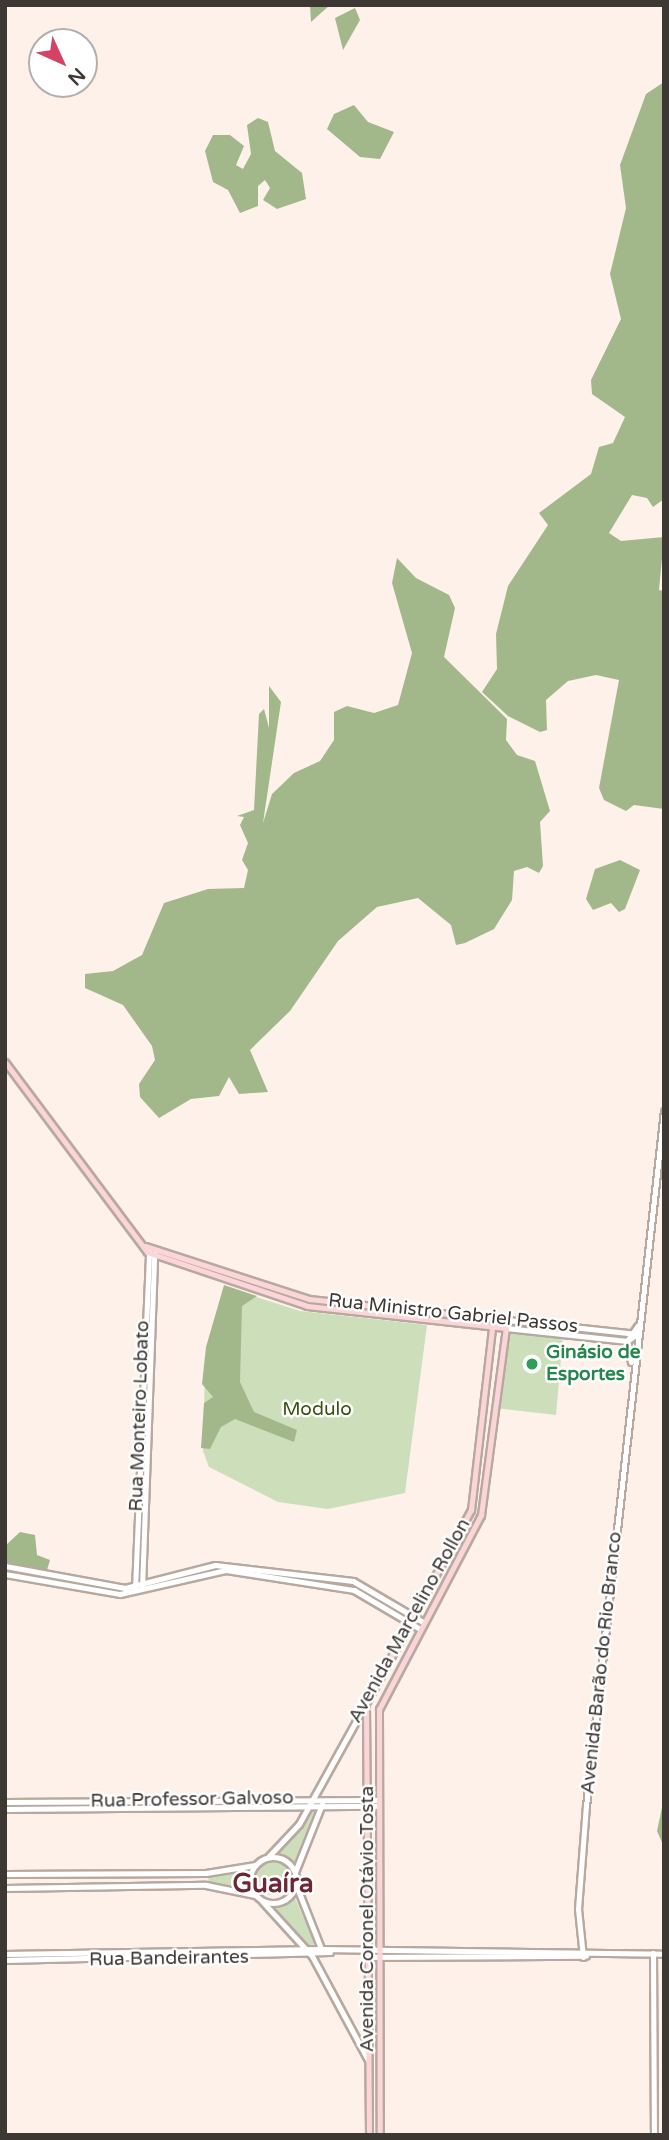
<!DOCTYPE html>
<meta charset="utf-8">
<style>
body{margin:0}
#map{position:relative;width:669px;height:2140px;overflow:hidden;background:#fdf1ea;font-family:"Varela Round",sans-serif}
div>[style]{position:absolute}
.green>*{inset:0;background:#cddfba}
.round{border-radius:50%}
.forest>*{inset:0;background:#a2b88b}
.roads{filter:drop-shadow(2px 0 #b7a9a0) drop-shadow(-2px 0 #b7a9a0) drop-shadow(0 2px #b7a9a0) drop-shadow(0 -2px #b7a9a0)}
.tertiary>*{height:5px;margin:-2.5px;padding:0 2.5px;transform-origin:2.5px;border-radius:2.5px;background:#fff}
.tertiary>.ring{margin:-2.5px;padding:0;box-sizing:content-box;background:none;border:5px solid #fff;border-radius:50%}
.secondary>*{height:5px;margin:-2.5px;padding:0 2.5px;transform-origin:2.5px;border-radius:2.5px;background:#fcd5d9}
.dots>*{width:19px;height:19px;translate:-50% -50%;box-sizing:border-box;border:4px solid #fff;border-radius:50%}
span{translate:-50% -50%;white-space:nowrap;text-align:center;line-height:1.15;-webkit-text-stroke:5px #fff;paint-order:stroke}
.street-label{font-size:19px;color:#3e3834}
.leisure-label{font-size:19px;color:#27864d;font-weight:700}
.left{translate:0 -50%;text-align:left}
.park-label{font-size:19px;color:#38520d}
.district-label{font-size:26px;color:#6c2634;font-weight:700}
.frame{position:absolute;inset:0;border:7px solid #3e3834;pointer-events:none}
.north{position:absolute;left:28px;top:28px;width:70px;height:70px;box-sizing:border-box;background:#fff;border:2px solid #b2afae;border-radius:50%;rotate:135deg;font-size:19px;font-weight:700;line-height:28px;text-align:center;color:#3e3834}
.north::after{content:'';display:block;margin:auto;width:24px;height:32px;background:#d34363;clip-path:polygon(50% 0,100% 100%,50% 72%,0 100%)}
</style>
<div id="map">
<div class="green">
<i style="clip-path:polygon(225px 1287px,300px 1311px,427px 1325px,405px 1493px,328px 1509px,278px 1502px,209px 1467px,203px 1451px,205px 1367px)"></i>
<i style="clip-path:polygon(508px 1331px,563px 1336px,556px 1415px,496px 1408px)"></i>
<i style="clip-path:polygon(308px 1809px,314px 1812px,293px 1866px,275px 1855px)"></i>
<i class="round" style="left:255px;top:1861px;width:34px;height:34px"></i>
<i style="clip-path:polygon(249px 1870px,249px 1889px,209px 1884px,208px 1876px)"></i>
<i style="clip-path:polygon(295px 1898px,315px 1944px,305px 1947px,274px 1910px)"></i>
</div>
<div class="forest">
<i style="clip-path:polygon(310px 5px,330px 5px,311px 22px)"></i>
<i style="clip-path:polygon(355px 8px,360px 20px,343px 50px,335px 18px)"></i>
<i style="clip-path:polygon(664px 82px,664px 499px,653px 507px,647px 498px,632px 495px,609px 533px,621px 541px,664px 537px,659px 590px,664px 591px,664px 809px,634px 805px,626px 811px,604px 800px,599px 788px,619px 680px,596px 675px,568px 681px,546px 700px,547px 730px,540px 732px,508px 716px,482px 692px,497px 669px,496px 634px,508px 586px,548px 525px,539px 513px,591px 474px,599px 447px,613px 443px,625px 417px,592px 394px,591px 380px,621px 319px,610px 274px,626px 208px,620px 165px,646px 94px)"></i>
<i style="clip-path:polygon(354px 105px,368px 122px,394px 132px,380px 159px,360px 157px,327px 129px,334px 114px)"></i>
<i style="clip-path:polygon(258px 118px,268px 122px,275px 151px,302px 173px,306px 199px,277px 209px,263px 200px,270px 188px,265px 180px,258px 186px,258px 206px,240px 213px,228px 190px,213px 182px,205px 151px,213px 135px,230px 135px,244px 146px,236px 165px,243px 169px,251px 154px,247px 125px)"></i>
<i style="clip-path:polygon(397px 558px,416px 578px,449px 595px,455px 608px,444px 657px,507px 719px,506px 740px,517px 755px,535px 761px,550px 811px,540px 822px,543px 866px,539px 873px,527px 867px,514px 871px,512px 900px,494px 929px,465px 943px,456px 945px,451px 925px,418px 898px,377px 907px,338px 941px,290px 1011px,250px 1050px,268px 1092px,239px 1094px,229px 1077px,219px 1096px,191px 1099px,159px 1118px,140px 1097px,139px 1084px,155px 1060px,152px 1046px,123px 1005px,85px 988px,85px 974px,113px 971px,142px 955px,164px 903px,208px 889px,244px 888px,248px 870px,242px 860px,248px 843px,240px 825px,244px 817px,237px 816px,254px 810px,259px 714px,264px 709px,269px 728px,269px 686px,281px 702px,263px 823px,272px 794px,294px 773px,320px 761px,334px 740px,334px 712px,347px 706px,374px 713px,398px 705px,412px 653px,392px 583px)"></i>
<i style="clip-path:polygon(620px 860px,640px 870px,625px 909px,619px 912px,611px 903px,593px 910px,586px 899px,595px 869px)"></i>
<i style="clip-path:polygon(224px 1285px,257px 1296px,242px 1306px,240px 1382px,254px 1412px,297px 1430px,294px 1442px,235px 1419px,221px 1427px,210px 1449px,201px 1448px,204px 1403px,213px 1397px,202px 1384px,206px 1347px)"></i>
<i style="clip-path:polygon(20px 1532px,35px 1535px,37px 1555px,50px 1560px,47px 1570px,5px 1566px,5px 1546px)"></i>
<i style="clip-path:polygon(664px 1798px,664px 1847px,657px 1831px)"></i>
</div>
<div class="roads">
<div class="tertiary">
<i style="left:507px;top:1320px;width:131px;rotate:6.1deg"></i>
<i style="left:506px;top:1328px;width:122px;rotate:6.1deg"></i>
<i style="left:627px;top:1341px;width:12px;rotate:-35deg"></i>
<i style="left:631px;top:1362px;width:21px;rotate:-101deg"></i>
<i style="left:627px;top:1341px;width:19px;rotate:-55deg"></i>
<i style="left:5px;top:1566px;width:122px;rotate:10.4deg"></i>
<i style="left:125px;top:1588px;width:93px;rotate:-14.3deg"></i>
<i style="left:215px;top:1565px;width:139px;rotate:6.6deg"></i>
<i style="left:353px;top:1581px;width:81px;rotate:30.4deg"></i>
<i style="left:5px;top:1574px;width:117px;rotate:9.9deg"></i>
<i style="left:120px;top:1594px;width:109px;rotate:-12.8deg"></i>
<i style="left:226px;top:1570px;width:130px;rotate:8.9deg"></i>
<i style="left:354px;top:1590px;width:77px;rotate:30.6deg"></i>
<i style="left:142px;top:1588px;width:335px;rotate:-87.9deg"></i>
<i style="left:135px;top:1589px;width:339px;rotate:-87.6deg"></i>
<i style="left:5px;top:1802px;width:373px;rotate:-0.3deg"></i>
<i style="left:5px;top:1809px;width:373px;rotate:-0.5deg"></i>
<i style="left:268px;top:1857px;width:45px;rotate:-46.8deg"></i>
<i style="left:299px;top:1824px;width:138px;rotate:-61deg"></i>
<i class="ring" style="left:250px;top:1857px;width:41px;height:41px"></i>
<i style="left:295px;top:1872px;width:73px;rotate:-68.3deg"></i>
<i style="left:5px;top:1874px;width:201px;rotate:-0.3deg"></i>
<i style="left:206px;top:1873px;width:50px;rotate:-9.3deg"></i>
<i style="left:296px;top:1885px;width:71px;rotate:68.5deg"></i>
<i style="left:5px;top:1888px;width:201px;rotate:-0.9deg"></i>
<i style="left:206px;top:1885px;width:50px;rotate:11.5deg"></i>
<i style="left:262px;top:1901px;width:74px;rotate:47.7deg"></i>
<i style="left:312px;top:1956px;width:118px;rotate:61.7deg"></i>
<i style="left:653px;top:1953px;width:182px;rotate:89.7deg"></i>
<i style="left:5px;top:1954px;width:315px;rotate:-0.9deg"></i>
<i style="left:320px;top:1949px;width:344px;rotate:0.8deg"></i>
<i style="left:366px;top:1957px;width:220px;rotate:-0.3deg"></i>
<i style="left:583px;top:1957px;width:48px;rotate:-95.9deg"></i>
<i style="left:578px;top:1909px;width:103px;rotate:-85.6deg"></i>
<i style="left:586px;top:1806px;width:699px;rotate:-83.6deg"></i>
<i style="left:5px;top:1960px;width:325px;rotate:-1.4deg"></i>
</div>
<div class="secondary">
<i style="left:5px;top:1062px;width:237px;rotate:53.2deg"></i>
<i style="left:147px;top:1252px;width:169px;rotate:18.6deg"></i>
<i style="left:307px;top:1306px;width:200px;rotate:6.3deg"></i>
<i style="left:145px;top:1246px;width:172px;rotate:17.9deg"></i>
<i style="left:309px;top:1299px;width:199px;rotate:6.1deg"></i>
<i style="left:507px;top:1320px;width:197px;rotate:97.6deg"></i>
<i style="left:481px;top:1515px;width:219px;rotate:117.7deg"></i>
<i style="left:379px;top:1709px;width:426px;rotate:89.9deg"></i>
<i style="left:369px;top:2135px;width:432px;rotate:-90.4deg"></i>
<i style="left:366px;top:1703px;width:220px;rotate:-61.5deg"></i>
<i style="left:471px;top:1510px;width:192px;rotate:-83.4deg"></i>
</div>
</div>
<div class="dots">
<i style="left:532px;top:1364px;background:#2e9e5b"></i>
</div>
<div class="street-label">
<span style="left:453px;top:1314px;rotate:6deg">Rua Ministro Gabriel Passos</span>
<span style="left:140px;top:1416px;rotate:-88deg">Rua Monteiro Lobato</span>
<span style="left:410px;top:1621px;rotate:-61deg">Avenida Marcelino Rollon</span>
<span style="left:602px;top:1663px;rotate:-84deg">Avenida Barão do Rio Branco</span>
<span style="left:192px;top:1800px;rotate:-1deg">Rua Professor Galvoso</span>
<span style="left:368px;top:1919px;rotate:-90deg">Avenida Coronel Otávio Tosta</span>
<span style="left:169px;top:1959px;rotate:-1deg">Rua Bandeirantes</span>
</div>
<div class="leisure-label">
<span class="left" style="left:546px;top:1364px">Ginásio de<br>Esportes</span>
</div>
<div class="park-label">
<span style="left:317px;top:1410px">Modulo</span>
</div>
<div class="district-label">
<span style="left:273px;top:1884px">Guaíra</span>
</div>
<div class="frame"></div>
<div class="north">N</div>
</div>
